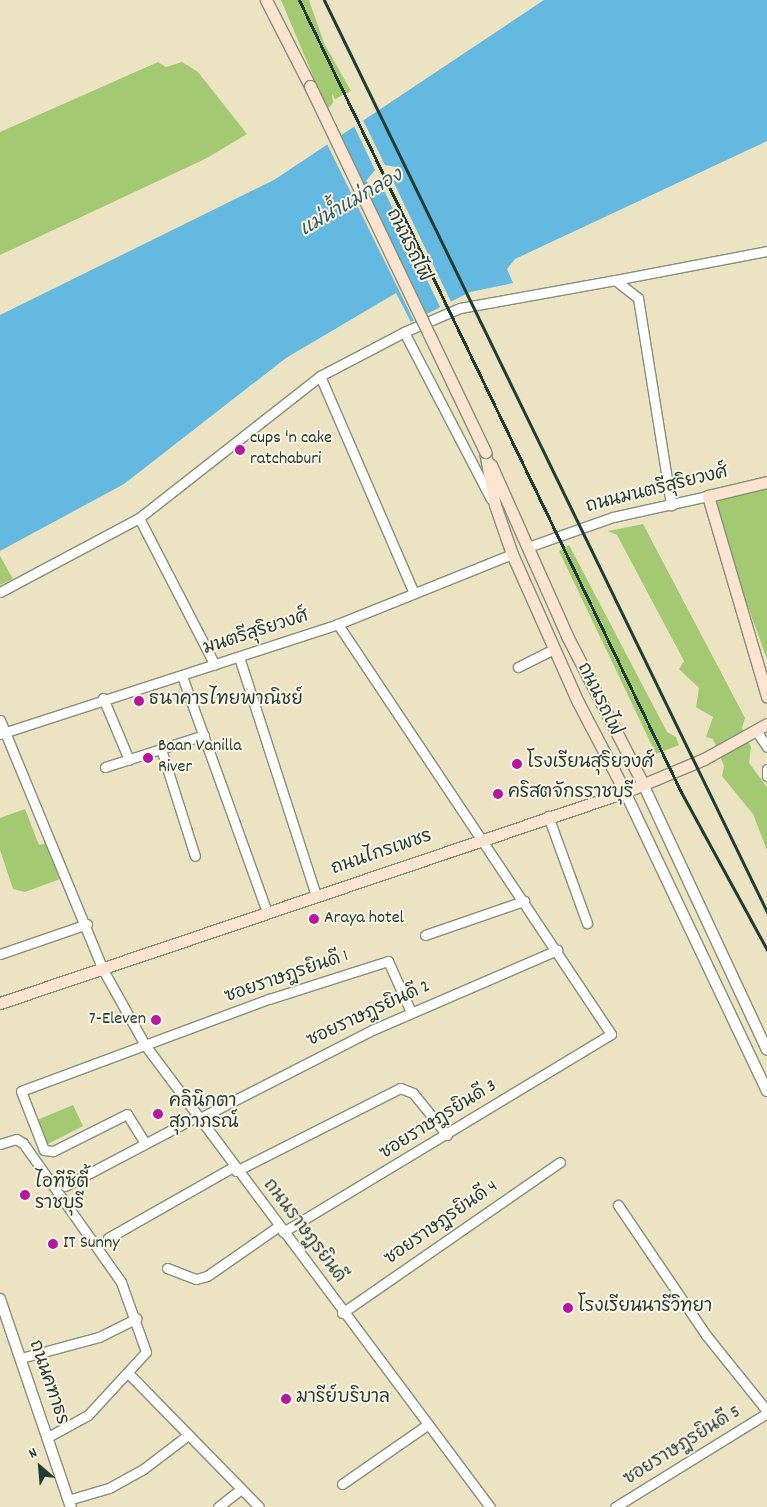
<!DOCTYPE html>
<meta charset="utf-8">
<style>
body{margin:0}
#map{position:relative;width:767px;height:1507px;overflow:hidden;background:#ebe3c1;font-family:Dekko,"Playpen Sans Thai",sans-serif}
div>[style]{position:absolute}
.green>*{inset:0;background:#a4c973}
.water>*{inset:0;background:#63b9df}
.pier>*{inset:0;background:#ebe3c1}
.roads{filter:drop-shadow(1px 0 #85907a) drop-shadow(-1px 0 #85907a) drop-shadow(0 1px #85907a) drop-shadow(0 -1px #85907a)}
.minor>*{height:9px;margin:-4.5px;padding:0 4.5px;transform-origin:4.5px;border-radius:4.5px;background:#fff}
.tertiary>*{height:10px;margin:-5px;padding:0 5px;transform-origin:5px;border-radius:5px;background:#fff}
.secondary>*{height:11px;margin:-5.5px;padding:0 5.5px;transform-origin:5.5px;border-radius:5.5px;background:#fde4d0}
.rail>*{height:3px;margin:-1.5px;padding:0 1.5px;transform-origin:1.5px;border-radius:1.5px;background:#1f3d34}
.bridges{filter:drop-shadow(1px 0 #85907a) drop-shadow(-1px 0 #85907a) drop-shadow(0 1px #85907a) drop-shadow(0 -1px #85907a)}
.secondary-bridge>*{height:11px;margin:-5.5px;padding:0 5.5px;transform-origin:5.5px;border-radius:5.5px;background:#fde4d0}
.dots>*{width:14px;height:14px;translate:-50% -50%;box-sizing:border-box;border:2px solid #fcf5e5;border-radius:50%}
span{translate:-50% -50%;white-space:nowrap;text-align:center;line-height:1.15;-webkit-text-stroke:4px #fcf5e5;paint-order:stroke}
.street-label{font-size:18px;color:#1f3d34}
.poi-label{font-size:18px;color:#1f3d34}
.left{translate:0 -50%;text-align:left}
.right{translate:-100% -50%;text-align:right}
.water-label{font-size:19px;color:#305c5f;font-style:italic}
.north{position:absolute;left:15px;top:1442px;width:50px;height:50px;-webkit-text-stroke:4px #fcf5e5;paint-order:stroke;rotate:333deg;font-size:14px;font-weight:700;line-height:20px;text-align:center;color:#1f3d34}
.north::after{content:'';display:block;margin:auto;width:18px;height:22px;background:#1f3d34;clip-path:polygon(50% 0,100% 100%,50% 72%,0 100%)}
</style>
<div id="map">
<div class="green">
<i style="clip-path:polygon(281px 0,309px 0,324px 43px,351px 91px,335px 99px,332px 94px,333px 103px,327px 109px)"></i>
<i style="clip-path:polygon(158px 62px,166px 67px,182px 62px,198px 72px,247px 134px,207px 158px,0 255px,0 132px)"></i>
<i style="clip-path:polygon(767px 483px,767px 659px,708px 496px)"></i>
<i style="clip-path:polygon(643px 524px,745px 718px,742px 728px,751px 747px,749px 763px,767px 787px,767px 850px,753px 814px,722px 776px,724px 766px,713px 739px,706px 737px,713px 717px,696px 707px,699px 688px,679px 669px,684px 661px,617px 535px,608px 531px)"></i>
<i style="clip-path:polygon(569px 545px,667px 732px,676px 737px,679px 745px,656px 754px,559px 551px)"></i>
<i style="clip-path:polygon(0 556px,13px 579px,0 585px)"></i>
<i style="clip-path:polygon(25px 809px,39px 845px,47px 843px,60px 879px,25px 892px,13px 889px,0 850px,0 818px)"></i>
<i style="clip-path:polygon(73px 1105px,83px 1126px,46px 1145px,37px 1120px)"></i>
</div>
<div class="water">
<i style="clip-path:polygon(544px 0,767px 0,767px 141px,515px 259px,507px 269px,513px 283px,470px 292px,411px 322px,396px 293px,286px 358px,124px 484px,0 551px,0 315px,274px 180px)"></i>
</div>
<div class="pier">
<i style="clip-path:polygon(362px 118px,385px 165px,396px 167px,399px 173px,393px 181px,452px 304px,441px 309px,382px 186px,375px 189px,366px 181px,375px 170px,353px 124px)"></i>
<i style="clip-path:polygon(339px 134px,428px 316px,415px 323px,326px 142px)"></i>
</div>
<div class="roads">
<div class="minor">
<i style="left:615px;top:280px;width:155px;rotate:-10.8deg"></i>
<i style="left:404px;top:332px;width:188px;rotate:62.5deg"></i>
<i style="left:320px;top:376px;width:236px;rotate:66.6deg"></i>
<i style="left:139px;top:518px;width:165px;rotate:62.7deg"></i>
<i style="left:528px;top:547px;width:90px;rotate:-19.4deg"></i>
<i style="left:613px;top:517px;width:97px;rotate:-12.5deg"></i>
<i style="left:0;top:592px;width:157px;rotate:-28deg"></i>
<i style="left:139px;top:518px;width:230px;rotate:-38.1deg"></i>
<i style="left:320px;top:376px;width:95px;rotate:-27.6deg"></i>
<i style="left:404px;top:332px;width:61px;rotate:-23.2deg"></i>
<i style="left:460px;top:308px;width:158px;rotate:-10.2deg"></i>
<i style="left:615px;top:280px;width:29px;rotate:38deg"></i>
<i style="left:638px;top:298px;width:210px;rotate:80.9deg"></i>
<i style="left:239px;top:657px;width:250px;rotate:72.1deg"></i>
<i style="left:518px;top:667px;width:40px;rotate:-26.6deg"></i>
<i style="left:182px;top:676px;width:251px;rotate:70.2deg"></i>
<i style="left:103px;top:698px;width:67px;rotate:67.2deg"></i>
<i style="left:0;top:720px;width:268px;rotate:67.6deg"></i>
<i style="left:102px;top:968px;width:88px;rotate:60.8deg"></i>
<i style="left:145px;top:1045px;width:577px;rotate:53.25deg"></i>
<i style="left:757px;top:732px;width:18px;rotate:56deg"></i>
<i style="left:0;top:734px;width:355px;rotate:-18deg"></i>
<i style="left:338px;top:624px;width:188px;rotate:-21.9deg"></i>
<i style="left:161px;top:749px;width:112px;rotate:72.4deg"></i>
<i style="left:105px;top:767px;width:104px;rotate:-17.9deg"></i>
<i style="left:767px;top:769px;width:7px;rotate:90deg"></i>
<i style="left:548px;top:816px;width:114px;rotate:70deg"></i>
<i style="left:425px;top:935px;width:105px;rotate:-19deg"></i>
<i style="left:0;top:954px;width:92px;rotate:-19deg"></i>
<i style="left:198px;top:1119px;width:195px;rotate:-27.1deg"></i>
<i style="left:372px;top:1030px;width:202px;rotate:-23.4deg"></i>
<i style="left:145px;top:1143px;width:34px;rotate:-122deg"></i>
<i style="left:127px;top:1114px;width:83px;rotate:153.4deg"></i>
<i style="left:53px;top:1151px;width:9px;rotate:-174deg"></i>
<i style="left:44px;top:1150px;width:63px;rotate:-111.3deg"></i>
<i style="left:21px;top:1091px;width:265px;rotate:-20.4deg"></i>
<i style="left:269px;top:999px;width:125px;rotate:-17.7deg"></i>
<i style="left:388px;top:961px;width:56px;rotate:65.7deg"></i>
<i style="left:0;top:1144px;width:17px;rotate:-17deg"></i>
<i style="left:16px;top:1139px;width:8px;rotate:30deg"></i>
<i style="left:23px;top:1143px;width:170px;rotate:54.8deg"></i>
<i style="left:121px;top:1282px;width:74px;rotate:70.3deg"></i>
<i style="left:146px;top:1352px;width:86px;rotate:132.6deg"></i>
<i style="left:88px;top:1415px;width:46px;rotate:151.2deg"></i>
<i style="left:236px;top:1171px;width:184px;rotate:-26.8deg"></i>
<i style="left:400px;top:1088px;width:14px;rotate:21deg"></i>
<i style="left:413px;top:1093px;width:54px;rotate:51deg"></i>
<i style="left:65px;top:1186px;width:148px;rotate:-27.8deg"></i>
<i style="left:618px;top:1205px;width:157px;rotate:55.9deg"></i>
<i style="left:706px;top:1335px;width:97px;rotate:51.2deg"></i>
<i style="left:283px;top:1232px;width:383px;rotate:-31.1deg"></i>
<i style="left:611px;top:1034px;width:493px;rotate:-123.7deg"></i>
<i style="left:108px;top:1238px;width:144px;rotate:-29.6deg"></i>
<i style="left:167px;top:1268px;width:31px;rotate:21deg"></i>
<i style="left:196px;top:1279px;width:11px;rotate:-15deg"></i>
<i style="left:207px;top:1276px;width:88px;rotate:-34.8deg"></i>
<i style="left:342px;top:1313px;width:265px;rotate:-34.7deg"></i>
<i style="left:21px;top:1358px;width:81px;rotate:-15.1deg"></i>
<i style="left:99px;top:1337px;width:42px;rotate:-26.6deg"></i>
<i style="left:128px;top:1373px;width:187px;rotate:45.6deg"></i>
<i style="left:342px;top:1484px;width:103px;rotate:-34.8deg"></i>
<i style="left:68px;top:1500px;width:43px;rotate:-16.3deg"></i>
<i style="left:109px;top:1488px;width:38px;rotate:-29deg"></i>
<i style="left:142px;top:1470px;width:58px;rotate:-37.3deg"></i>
<i style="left:218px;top:1507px;width:29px;rotate:-38deg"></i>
<i style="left:615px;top:1507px;width:179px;rotate:-31.7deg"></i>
</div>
<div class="tertiary">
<i style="left:643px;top:784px;width:293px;rotate:65deg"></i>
<i style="left:625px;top:792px;width:331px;rotate:64.6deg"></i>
<i style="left:0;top:1299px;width:220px;rotate:71.2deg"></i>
</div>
<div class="secondary">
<i style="left:266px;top:0;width:97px;rotate:62.9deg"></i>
<i style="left:485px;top:452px;width:54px;rotate:79.3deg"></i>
<i style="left:495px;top:505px;width:52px;rotate:70.9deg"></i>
<i style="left:512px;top:554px;width:162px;rotate:66deg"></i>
<i style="left:578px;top:702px;width:102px;rotate:62.4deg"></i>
<i style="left:491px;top:465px;width:187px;rotate:66deg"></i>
<i style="left:567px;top:636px;width:166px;rotate:62.8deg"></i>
<i style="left:767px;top:482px;width:61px;rotate:166.7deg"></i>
<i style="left:708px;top:496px;width:209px;rotate:73.6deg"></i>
<i style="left:0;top:1003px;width:660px;rotate:-18.65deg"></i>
<i style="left:625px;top:792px;width:86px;rotate:-22.7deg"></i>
<i style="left:704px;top:759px;width:72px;rotate:-29.1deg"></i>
</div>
</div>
<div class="rail">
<i style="left:299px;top:0;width:879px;rotate:64.25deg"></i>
<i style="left:681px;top:792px;width:180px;rotate:61.4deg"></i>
<i style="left:324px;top:0;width:1014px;rotate:64.09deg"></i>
</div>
<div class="bridges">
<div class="secondary-bridge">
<i style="left:310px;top:86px;width:406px;rotate:64.4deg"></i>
</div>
</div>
<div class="dots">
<i style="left:240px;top:450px;background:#b5179e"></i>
<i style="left:139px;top:701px;background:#b5179e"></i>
<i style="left:148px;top:758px;background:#b5179e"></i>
<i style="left:517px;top:764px;background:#b5179e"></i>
<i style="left:498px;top:794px;background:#b5179e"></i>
<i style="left:314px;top:919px;background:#b5179e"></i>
<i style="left:156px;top:1020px;background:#b5179e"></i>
<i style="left:158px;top:1114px;background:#b5179e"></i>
<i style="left:25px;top:1195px;background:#b5179e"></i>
<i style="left:53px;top:1244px;background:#b5179e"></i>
<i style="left:568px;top:1308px;background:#b5179e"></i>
<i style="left:286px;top:1399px;background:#b5179e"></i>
</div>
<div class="street-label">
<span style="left:407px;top:246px;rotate:64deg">ถนนรถไฟ</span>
<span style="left:657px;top:491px;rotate:-14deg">ถนนมนตรีสุริยวงศ์</span>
<span style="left:256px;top:634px;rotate:-18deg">มนตรีสุริยวงศ์</span>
<span style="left:598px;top:700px;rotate:64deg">ถนนรถไฟ</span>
<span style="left:382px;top:854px;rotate:-19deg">ถนนไกรเพชร</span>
<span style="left:287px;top:978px;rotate:-19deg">ซอยราษฎรยินดี 1</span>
<span style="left:369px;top:1015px;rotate:-25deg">ซอยราษฎรยินดี 2</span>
<span style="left:439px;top:1121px;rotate:-32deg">ซอยราษฎรยินดี 3</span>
<span style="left:442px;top:1224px;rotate:-35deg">ซอยราษฎรยินดี 4</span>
<span style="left:303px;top:1232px;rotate:53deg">ถนนราษฎรยินดี</span>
<span style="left:47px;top:1383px;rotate:71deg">ถนนคฑาธร</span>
<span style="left:683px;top:1447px;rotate:-32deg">ซอยราษฎรยินดี 5</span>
</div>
<div class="poi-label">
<span class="left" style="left:250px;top:450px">cups 'n cake<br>ratchaburi</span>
<span class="left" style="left:149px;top:701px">ธนาคารไทยพาณิชย์</span>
<span class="left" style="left:158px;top:758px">Baan Vanilla<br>River</span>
<span class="left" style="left:527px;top:764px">โรงเรียนสุริยวงศ์</span>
<span class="left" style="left:508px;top:794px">คริสตจักรราชบุรี</span>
<span class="left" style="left:324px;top:919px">Araya hotel</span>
<span class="right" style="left:146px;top:1020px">7-Eleven</span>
<span class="left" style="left:169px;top:1114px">คลินิกตา<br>สุภาภรณ์</span>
<span class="left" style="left:35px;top:1195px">ไอทีซิตี้<br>ราชบุรี</span>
<span class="left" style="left:63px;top:1244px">IT Sunny</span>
<span class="left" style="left:578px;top:1308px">โรงเรียนนารีวิทยา</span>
<span class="left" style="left:296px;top:1399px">มารีย์บริบาล</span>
</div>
<div class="water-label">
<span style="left:352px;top:204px;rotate:-30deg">แม่น้ำแม่กลอง</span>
</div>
<div class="north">N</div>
</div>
